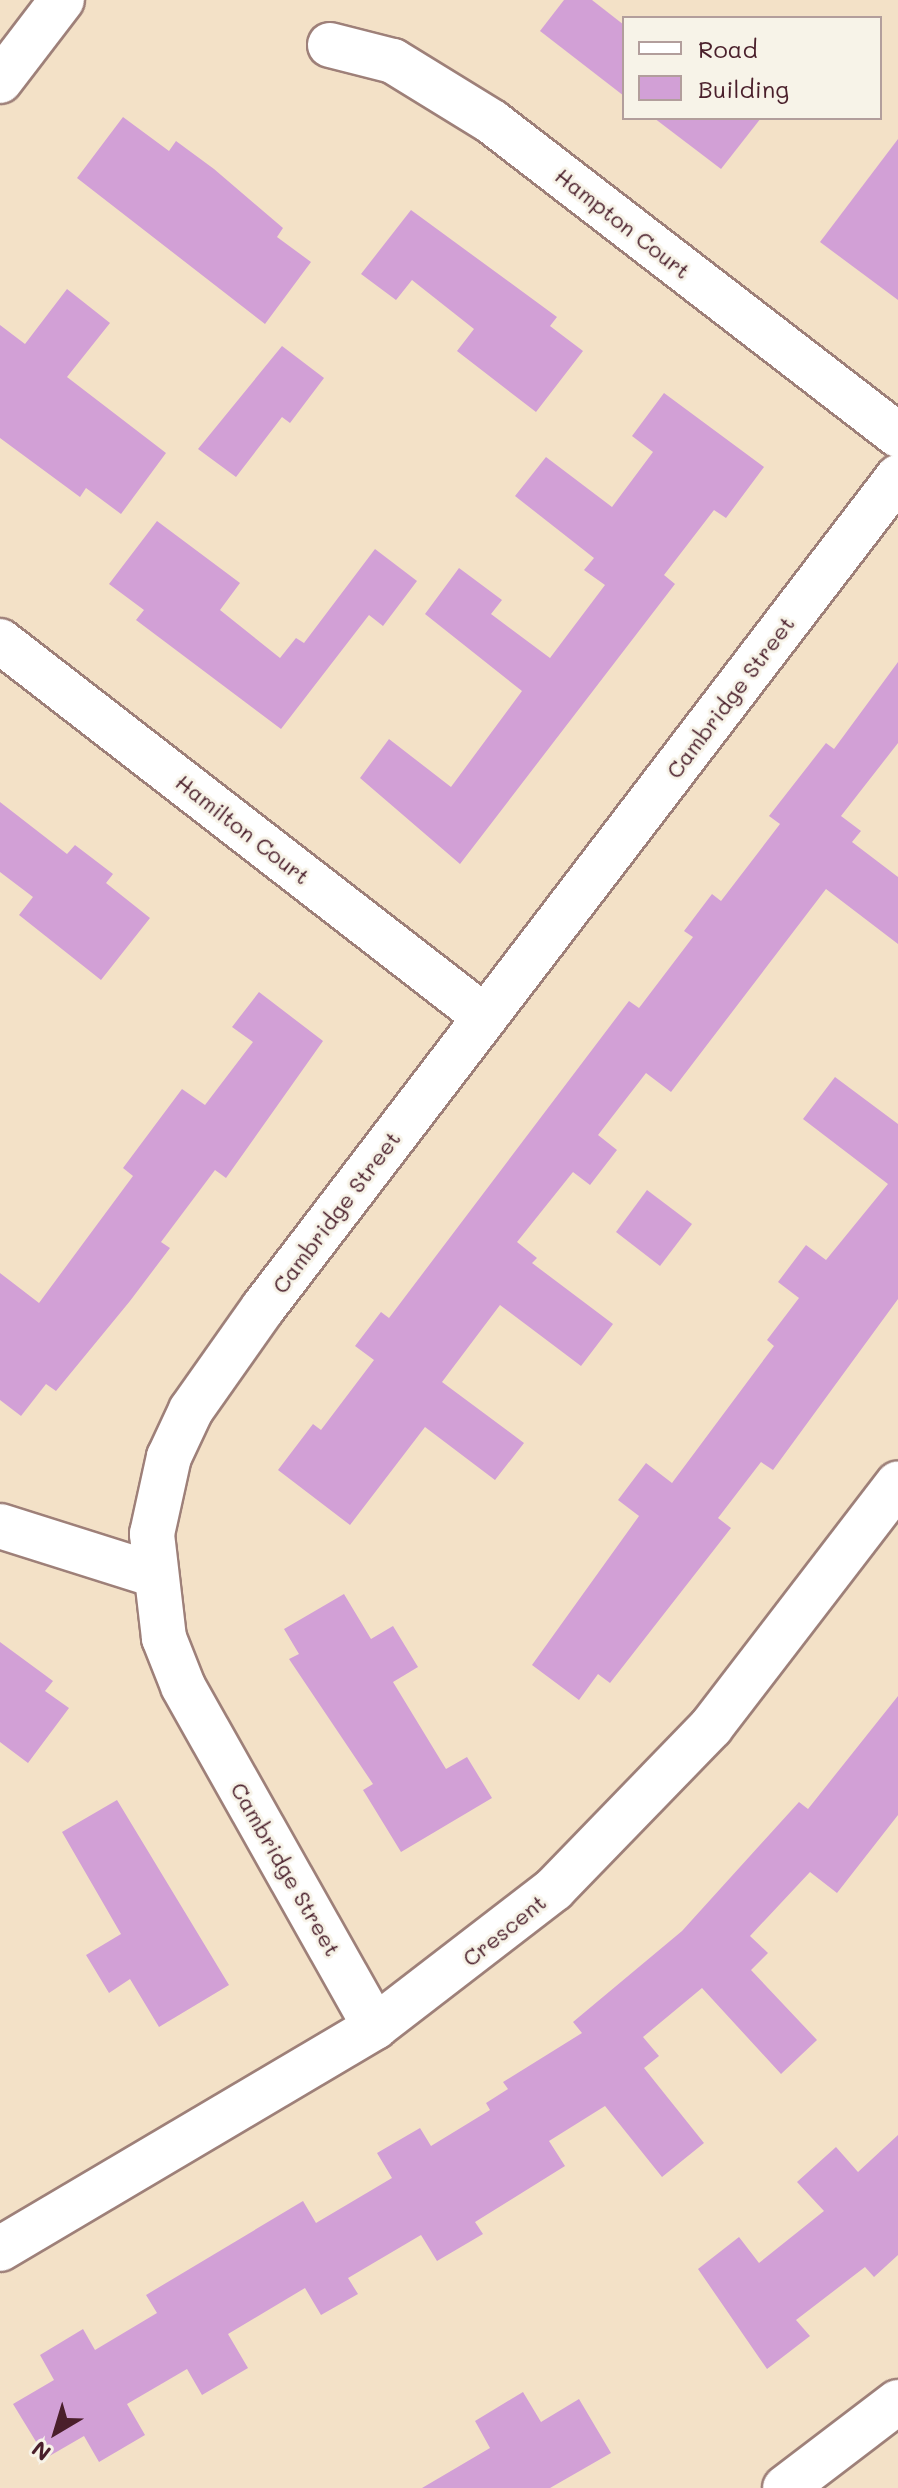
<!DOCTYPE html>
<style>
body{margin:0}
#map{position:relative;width:898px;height:2488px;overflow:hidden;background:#f3e1c7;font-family:Mali,sans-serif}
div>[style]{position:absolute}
.building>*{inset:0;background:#d2a0d6}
.roads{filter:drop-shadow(2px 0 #9e8079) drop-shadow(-2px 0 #9e8079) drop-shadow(0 2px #9e8079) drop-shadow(0 -2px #9e8079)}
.street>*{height:44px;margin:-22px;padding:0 22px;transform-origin:22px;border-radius:22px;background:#fff}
.secondary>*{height:44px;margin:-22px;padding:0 22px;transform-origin:22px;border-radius:22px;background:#fff}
span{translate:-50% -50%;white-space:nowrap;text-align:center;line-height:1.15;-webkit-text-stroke:6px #f7f3e8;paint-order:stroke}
.street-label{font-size:22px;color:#4a1f2b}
.legend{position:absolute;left:622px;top:16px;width:260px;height:104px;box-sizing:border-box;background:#f7f3e8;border:2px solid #b29e9c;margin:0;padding:10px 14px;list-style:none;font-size:24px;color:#4a1f2b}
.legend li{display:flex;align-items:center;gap:16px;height:40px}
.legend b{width:40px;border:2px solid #b29e9c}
.north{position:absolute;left:16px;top:2392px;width:80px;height:80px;-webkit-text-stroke:6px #f7f3e8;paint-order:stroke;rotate:218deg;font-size:22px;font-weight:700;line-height:32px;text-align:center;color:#4a1f2b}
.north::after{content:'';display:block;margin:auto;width:28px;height:36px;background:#4a1f2b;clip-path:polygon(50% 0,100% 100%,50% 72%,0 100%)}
</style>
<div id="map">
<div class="building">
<i style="clip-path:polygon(564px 0,592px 0,624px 25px,624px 96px,540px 31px)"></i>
<i style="clip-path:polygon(123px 117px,169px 151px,176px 141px,214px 169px,283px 228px,277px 237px,311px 262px,265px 324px,77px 178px)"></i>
<i style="clip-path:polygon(654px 118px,761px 118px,721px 169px)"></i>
<i style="clip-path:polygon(898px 139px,898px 300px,820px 242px)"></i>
<i style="clip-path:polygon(411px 210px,557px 317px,550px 326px,583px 351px,536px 412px,457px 351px,474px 329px,412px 280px,396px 300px,361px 274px)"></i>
<i style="clip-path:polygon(67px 289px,110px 323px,67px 377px,166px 453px,121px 514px,86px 488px,80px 497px,0 438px,0 325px,25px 344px)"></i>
<i style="clip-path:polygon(282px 346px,324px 378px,290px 423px,282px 417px,236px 477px,198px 449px)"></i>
<i style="clip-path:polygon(664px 393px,764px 467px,726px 518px,714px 510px,664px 575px,675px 584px,460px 864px,360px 778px,389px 739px,451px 787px,522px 691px,425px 614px,459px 568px,502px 600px,491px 614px,550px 658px,605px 585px,584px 570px,594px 558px,515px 496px,546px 457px,612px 507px,653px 452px,632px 436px)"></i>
<i style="clip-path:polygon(157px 521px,240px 583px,220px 610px,280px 658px,296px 638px,304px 643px,375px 549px,417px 581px,383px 626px,369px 615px,281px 729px,136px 620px,144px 610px,109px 584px)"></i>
<i style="clip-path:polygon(898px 662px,898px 743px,841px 816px,861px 831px,852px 842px,898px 877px,898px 944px,826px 889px,671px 1092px,646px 1073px,598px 1135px,617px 1150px,590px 1185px,573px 1172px,517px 1242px,537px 1258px,532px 1263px,613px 1324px,581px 1366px,500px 1305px,442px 1382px,524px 1443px,495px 1480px,425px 1427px,350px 1525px,278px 1470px,313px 1424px,321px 1430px,374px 1360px,355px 1346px,381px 1312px,389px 1318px,629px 1001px,639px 1008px,693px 937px,684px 931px,712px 894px,721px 901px,780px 824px,769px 816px,826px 743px,834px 749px)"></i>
<i style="clip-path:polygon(0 802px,67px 854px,75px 845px,113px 874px,106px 883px,150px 918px,101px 980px,19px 915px,33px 897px,0 872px)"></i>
<i style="clip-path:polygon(259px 992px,323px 1041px,226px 1178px,215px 1170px,161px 1242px,170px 1248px,130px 1301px,56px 1391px,46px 1384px,21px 1416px,0 1400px,0 1273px,39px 1303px,133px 1176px,123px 1168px,182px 1089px,205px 1105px,253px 1042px,232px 1027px)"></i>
<i style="clip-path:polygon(835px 1077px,898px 1124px,898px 1299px,773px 1470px,761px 1462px,718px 1518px,731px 1528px,610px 1683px,598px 1674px,579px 1700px,532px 1665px,639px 1516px,618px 1500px,646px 1463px,672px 1483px,774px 1346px,767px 1340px,799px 1298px,778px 1282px,806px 1245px,826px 1260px,888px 1184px,803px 1119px)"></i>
<i style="clip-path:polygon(647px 1190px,692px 1224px,660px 1266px,616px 1232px)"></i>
<i style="clip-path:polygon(344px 1594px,371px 1639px,393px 1626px,418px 1667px,393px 1682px,446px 1769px,467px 1757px,492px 1798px,401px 1852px,363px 1790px,373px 1784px,289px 1659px,299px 1654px,284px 1629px)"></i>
<i style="clip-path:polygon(0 1642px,53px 1681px,45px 1691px,69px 1708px,28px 1763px,0 1742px)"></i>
<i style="clip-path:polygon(898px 1696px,898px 1815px,837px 1893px,810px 1872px,750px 1936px,768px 1953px,751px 1970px,817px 2040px,781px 2074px,702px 1988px,643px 2037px,659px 2056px,644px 2068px,704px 2143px,662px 2177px,605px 2106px,549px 2141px,565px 2166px,475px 2222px,483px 2234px,437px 2261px,421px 2235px,348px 2278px,358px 2294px,321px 2315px,305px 2288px,228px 2334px,248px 2368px,202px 2395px,187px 2369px,127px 2404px,145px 2435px,99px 2462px,84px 2436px,46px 2458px,13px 2404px,54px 2380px,40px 2355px,83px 2329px,95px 2350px,157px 2313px,146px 2295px,303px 2201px,316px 2223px,392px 2178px,377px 2153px,420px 2128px,431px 2146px,490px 2110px,486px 2103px,508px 2089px,503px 2082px,582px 2033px,573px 2022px,682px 1931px,799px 1802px,808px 1809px)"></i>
<i style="clip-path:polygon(117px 1800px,229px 1985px,159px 2027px,130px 1979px,109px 1993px,86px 1955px,121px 1934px,62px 1832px)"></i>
<i style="clip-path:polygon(898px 2135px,898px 2255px,874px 2277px,865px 2267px,796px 2320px,810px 2336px,767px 2369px,698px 2269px,739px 2237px,759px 2263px,824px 2211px,797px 2182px,836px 2147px,858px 2172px)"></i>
<i style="clip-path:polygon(523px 2392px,541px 2422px,579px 2399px,611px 2453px,550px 2488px,422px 2488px,490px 2448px,475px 2421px)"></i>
</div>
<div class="roads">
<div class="street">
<i style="left:330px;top:45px;width:65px;rotate:14.3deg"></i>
<i style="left:393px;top:61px;width:116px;rotate:31.6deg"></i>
<i style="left:492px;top:122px;width:513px;rotate:37.63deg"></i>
<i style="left:0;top:641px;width:614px;rotate:37.78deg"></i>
<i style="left:0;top:1526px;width:159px;rotate:17.5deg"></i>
<i style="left:375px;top:2027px;width:391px;rotate:-119.4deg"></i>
<i style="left:183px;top:1686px;width:52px;rotate:-111.6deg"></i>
<i style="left:164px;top:1638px;width:105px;rotate:-96.6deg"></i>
<i style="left:152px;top:1534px;width:79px;rotate:-77.6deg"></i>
<i style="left:169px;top:1457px;width:52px;rotate:-64.9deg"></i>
<i style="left:191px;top:1410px;width:125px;rotate:-54.8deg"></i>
<i style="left:263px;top:1308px;width:1046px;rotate:-52.62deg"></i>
<i style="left:0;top:2249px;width:436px;rotate:-30.6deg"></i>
<i style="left:375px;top:2027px;width:226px;rotate:-37.6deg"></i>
<i style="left:554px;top:1889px;width:226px;rotate:-45.9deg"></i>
<i style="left:711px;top:1727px;width:307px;rotate:-52.5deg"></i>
<i style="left:785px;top:2488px;width:142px;rotate:-37.3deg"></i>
</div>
<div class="secondary">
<i style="left:0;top:81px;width:102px;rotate:-52.6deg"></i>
</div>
</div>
<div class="street-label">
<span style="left:623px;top:223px;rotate:38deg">Hampton Court</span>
<span style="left:730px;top:697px;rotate:-53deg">Cambridge Street</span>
<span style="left:243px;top:829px;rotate:38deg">Hamilton Court</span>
<span style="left:336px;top:1212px;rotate:-53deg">Cambridge Street</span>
<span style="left:286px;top:1869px;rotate:60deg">Cambridge Street</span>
<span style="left:504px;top:1930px;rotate:-39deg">Crescent</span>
</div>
<ul class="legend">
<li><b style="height:10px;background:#fff"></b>Road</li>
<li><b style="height:22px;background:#d2a0d6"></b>Building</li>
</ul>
<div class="north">N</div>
</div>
